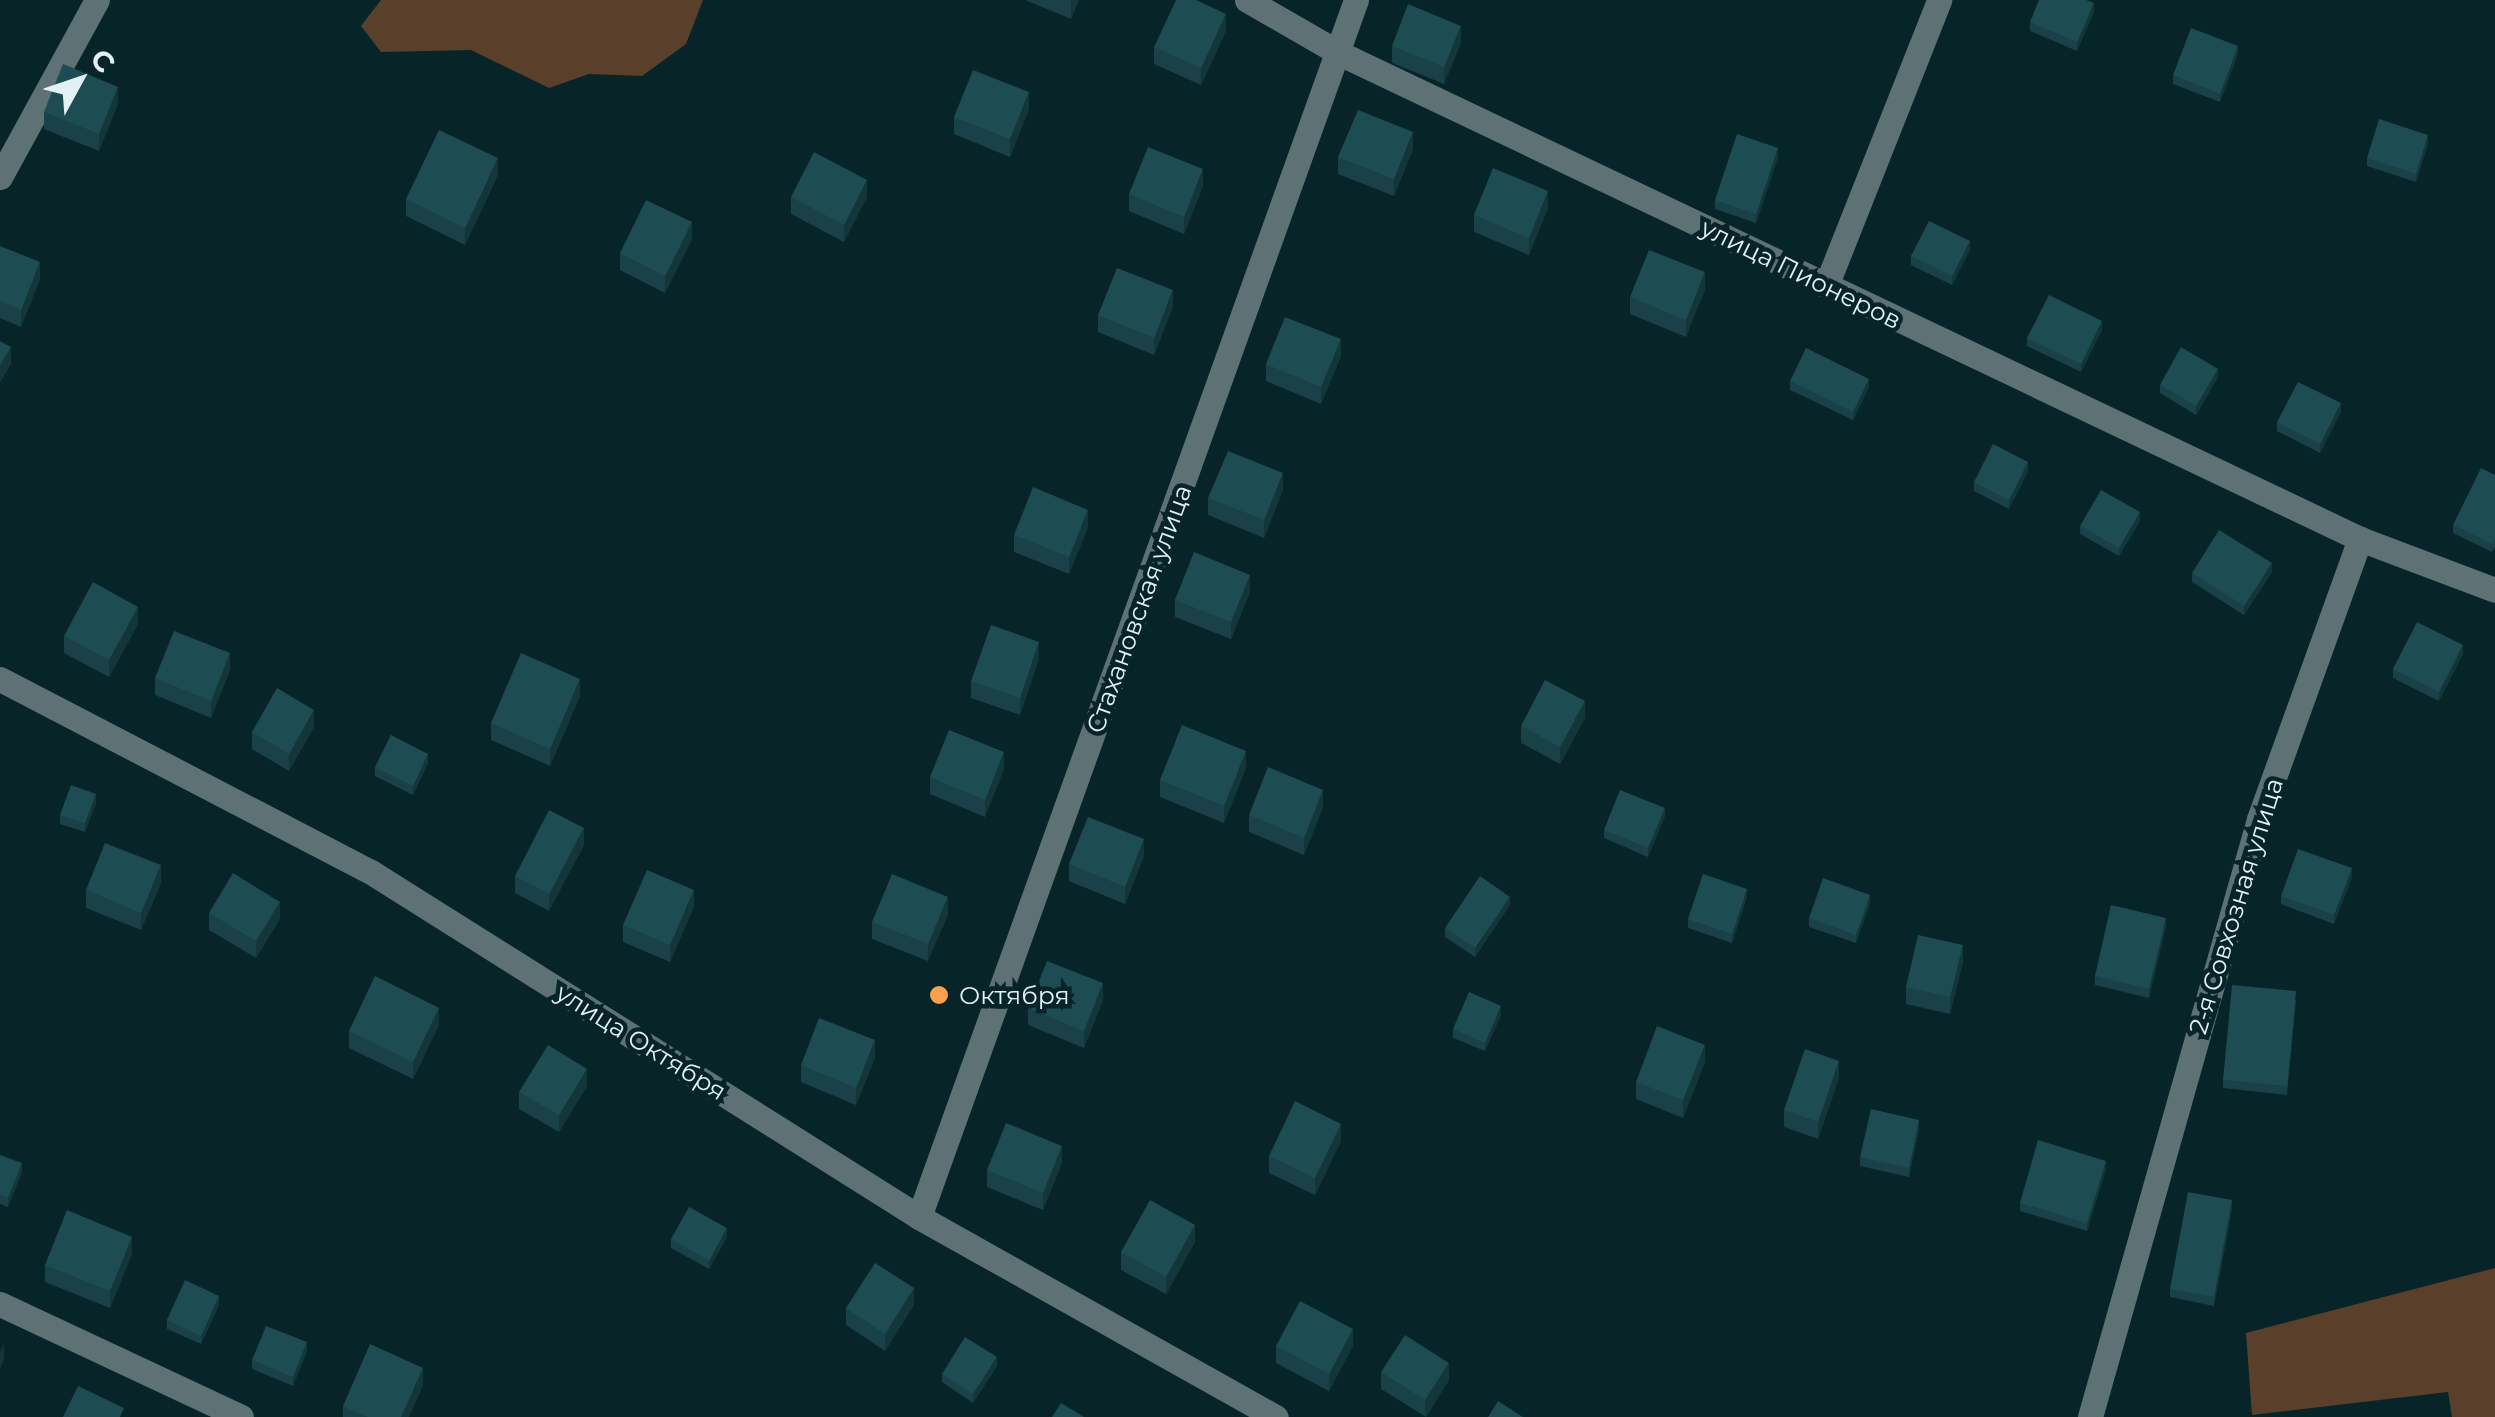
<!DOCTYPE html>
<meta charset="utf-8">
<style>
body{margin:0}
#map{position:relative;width:2495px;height:1417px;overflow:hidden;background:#072429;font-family:Montserrat,sans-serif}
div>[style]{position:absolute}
.green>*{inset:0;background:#5a402b}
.minor>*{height:25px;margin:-12.5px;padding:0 12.5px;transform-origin:12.5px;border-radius:12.5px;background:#5e7174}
.wall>*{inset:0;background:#194147}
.shaded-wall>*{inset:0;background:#14353a}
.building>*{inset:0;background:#1d4c53}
.dots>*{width:28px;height:28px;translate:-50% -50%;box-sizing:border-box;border:5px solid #072429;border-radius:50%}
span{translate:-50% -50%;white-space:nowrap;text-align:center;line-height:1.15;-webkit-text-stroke:9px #072429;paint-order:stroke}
.street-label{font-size:25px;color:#e1f1f4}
.poi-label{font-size:25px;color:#e1f1f4}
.left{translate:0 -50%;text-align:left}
.north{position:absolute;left:30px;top:30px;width:100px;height:100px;-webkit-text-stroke:8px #072429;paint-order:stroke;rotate:50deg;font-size:28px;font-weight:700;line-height:40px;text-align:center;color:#e1f1f4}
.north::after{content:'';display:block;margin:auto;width:35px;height:45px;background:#e1f1f4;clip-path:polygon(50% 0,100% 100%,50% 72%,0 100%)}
</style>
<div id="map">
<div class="green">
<i style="clip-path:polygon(381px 0,703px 0,686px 44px,642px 76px,589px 74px,549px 88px,471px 50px,381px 52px,361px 26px)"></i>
<i style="clip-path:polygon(2495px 1268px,2495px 1417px,2452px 1417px,2448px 1392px,2252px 1415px,2246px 1333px)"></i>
</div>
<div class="minor">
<i style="left:1247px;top:0;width:106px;rotate:29.9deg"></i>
<i style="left:1339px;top:53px;width:1131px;rotate:25.45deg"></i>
<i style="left:0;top:177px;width:202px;rotate:-61.3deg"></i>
<i style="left:1826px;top:286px;width:308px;rotate:-68.4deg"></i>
<i style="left:0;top:679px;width:418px;rotate:27.5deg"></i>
<i style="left:371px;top:872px;width:648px;rotate:32.19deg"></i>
<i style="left:919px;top:1217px;width:409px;rotate:29.3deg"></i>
<i style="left:919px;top:1217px;width:1293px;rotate:-70.25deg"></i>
<i style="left:0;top:1304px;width:266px;rotate:25.1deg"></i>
<i style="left:2090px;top:1417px;width:621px;rotate:-74.22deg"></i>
<i style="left:2259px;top:819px;width:298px;rotate:-70.2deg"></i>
<i style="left:2360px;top:539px;width:144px;rotate:20.7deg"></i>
</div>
<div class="wall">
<i style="clip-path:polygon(1025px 0,1079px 0,1071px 19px)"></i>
<i style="clip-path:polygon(2094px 12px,2077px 51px,2030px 31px,2030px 22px)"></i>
<i style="clip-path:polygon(1226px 31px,1201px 85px,1154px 64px,1154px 47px)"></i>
<i style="clip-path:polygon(1461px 43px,1444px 84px,1392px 63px,1392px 46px)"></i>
<i style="clip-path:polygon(2238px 54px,2220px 102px,2173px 84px,2173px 75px)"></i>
<i style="clip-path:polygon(118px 104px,99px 151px,44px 129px,44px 112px)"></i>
<i style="clip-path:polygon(1029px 109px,1010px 157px,954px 134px,954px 117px)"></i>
<i style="clip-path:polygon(2428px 144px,2416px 182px,2367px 166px,2367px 158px)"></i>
<i style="clip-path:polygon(1413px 149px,1394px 196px,1338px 174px,1338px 157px)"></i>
<i style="clip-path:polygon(1778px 157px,1756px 223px,1715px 209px,1715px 200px)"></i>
<i style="clip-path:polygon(498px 175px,465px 245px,406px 216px,406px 199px)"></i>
<i style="clip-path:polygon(1203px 186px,1184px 234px,1129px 211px,1129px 194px)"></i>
<i style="clip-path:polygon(791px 197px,867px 197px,844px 242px,791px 214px)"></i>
<i style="clip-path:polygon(1548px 208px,1529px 255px,1474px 232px,1474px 215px)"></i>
<i style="clip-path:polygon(692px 239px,665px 293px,620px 270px,620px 253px)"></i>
<i style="clip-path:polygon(0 246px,40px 279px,21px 327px,0 318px)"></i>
<i style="clip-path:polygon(1970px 250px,1952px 285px,1911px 265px,1911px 256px)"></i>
<i style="clip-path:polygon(1705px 289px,1686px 337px,1630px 314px,1630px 297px)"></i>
<i style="clip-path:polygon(1173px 307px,1154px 355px,1098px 332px,1098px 315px)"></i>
<i style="clip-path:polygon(2102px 330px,2081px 372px,2027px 346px,2027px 338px)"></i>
<i style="clip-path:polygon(1341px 356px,1321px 404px,1266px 381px,1266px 364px)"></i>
<i style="clip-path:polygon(2218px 377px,2196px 415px,2160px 393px,2160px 385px)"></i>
<i style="clip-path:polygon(1790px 381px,1869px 387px,1853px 420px,1790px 390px)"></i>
<i style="clip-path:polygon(2341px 412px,2320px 453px,2277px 431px,2277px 422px)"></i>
<i style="clip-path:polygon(2028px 471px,2009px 509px,1974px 491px,1974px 482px)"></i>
<i style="clip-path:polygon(2495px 475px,2495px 547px,2492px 552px,2453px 533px,2453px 525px)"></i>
<i style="clip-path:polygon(1283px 490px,1264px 538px,1208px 515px,1208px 498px)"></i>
<i style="clip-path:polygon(2140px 521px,2119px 556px,2080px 534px,2080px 526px)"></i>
<i style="clip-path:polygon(1088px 527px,1069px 574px,1014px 552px,1014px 535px)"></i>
<i style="clip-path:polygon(2272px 572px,2244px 615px,2192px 582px,2192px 573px)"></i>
<i style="clip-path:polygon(1250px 592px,1231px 639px,1175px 617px,1175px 600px)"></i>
<i style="clip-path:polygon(138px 624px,109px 677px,64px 653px,64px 636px)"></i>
<i style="clip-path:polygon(2463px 654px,2439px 701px,2393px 678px,2393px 669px)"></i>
<i style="clip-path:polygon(1039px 659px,1020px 715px,971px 698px,971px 681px)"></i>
<i style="clip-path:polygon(230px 670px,211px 718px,155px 695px,155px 678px)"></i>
<i style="clip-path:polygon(580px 696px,550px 766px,491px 740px,491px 723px)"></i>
<i style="clip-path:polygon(1585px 718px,1560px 764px,1521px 743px,1521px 726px)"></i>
<i style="clip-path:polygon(314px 727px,289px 771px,252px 749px,252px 732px)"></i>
<i style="clip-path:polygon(428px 763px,413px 795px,375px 776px,375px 767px)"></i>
<i style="clip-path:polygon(1246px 768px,1224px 823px,1160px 797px,1160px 780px)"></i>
<i style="clip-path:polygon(1004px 769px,985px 817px,930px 794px,930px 777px)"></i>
<i style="clip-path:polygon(96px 803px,85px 832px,60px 824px,60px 815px)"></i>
<i style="clip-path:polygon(1323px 807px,1304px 855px,1249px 832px,1249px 815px)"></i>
<i style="clip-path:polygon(1665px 816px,1648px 857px,1604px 838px,1604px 830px)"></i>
<i style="clip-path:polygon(584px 845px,549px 911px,515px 893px,515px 876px)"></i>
<i style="clip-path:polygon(1144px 856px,1125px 904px,1069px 881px,1069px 864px)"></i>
<i style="clip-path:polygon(2352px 877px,2334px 924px,2281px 904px,2281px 896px)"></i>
<i style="clip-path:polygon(161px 883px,141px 930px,86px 908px,86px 890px)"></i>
<i style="clip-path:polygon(1747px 897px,1732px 943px,1688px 928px,1688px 919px)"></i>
<i style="clip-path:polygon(1870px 903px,1856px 943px,1809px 927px,1809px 918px)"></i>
<i style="clip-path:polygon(1510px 905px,1475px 957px,1445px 937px,1445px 928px)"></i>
<i style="clip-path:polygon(694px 907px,670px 962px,623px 942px,623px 925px)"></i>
<i style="clip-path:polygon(209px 913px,280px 919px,256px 958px,209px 930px)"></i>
<i style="clip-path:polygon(948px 914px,928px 961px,872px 939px,872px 922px)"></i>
<i style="clip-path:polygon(2166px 926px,2149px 998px,2095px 985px,2095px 976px)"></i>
<i style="clip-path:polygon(1963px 962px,1950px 1014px,1906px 1004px,1906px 987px)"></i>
<i style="clip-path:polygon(1103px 1000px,1084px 1048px,1028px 1025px,1028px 1008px)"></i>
<i style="clip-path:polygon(2296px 1000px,2287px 1095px,2223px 1088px,2223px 1080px)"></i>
<i style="clip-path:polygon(1501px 1015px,1485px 1051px,1453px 1038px,1453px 1029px)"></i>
<i style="clip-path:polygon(439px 1025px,413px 1079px,349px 1048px,349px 1031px)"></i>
<i style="clip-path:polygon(875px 1058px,856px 1105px,801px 1082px,801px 1065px)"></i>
<i style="clip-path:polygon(1705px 1062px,1683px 1118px,1636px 1099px,1636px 1082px)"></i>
<i style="clip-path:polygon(1839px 1078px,1818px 1139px,1784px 1127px,1784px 1110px)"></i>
<i style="clip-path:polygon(587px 1086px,559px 1132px,519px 1109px,519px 1092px)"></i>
<i style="clip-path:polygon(1919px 1129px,1909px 1177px,1860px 1166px,1860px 1157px)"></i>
<i style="clip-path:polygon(1341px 1141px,1315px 1195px,1269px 1173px,1269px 1156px)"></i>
<i style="clip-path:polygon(0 1155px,22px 1172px,8px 1207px,0 1204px)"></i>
<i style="clip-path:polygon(1062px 1163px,1043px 1210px,987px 1187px,987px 1170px)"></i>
<i style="clip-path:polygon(2106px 1169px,2087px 1231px,2020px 1211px,2020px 1203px)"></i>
<i style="clip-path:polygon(2232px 1209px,2214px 1306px,2170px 1297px,2170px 1289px)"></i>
<i style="clip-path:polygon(727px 1237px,709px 1269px,671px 1248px,671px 1239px)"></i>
<i style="clip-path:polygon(1195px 1242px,1166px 1294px,1121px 1270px,1121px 1252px)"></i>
<i style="clip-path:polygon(132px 1254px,110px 1308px,45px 1282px,45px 1265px)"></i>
<i style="clip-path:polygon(219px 1305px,201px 1344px,167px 1329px,167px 1320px)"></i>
<i style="clip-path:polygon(914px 1305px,885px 1351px,846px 1325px,846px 1308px)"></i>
<i style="clip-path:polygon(1276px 1346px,1353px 1346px,1329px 1391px,1276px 1363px)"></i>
<i style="clip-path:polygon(307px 1351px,293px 1386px,252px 1369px,252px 1360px)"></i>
<i style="clip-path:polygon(997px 1366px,973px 1403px,942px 1382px,942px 1374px)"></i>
<i style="clip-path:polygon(1381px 1372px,1449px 1380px,1426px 1417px,1381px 1389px)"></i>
<i style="clip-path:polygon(423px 1385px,409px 1417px,343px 1417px,343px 1406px)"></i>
</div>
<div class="shaded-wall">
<i style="clip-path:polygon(1072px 0,1079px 0,1071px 19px,1071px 2px)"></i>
<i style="clip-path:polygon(2094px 3px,2094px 12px,2077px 51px,2077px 42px)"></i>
<i style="clip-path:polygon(1226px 14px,1226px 31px,1201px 85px,1201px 68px)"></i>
<i style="clip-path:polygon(1461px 26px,1461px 43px,1444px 84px,1444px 67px)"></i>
<i style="clip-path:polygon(2238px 46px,2238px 54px,2220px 102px,2220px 94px)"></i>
<i style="clip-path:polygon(118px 87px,118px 104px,99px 151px,99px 134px)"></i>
<i style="clip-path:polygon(1029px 92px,1029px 109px,1010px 157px,1010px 139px)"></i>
<i style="clip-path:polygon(1413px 132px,1413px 149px,1394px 196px,1394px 179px)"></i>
<i style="clip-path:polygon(2428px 135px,2428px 144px,2416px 182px,2416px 174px)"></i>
<i style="clip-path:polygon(1778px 148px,1778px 157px,1756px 223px,1756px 214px)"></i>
<i style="clip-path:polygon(498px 158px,498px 175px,465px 245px,465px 228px)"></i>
<i style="clip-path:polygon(1203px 169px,1203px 186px,1184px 234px,1184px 217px)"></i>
<i style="clip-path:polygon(867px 180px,867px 197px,844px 242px,844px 225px)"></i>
<i style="clip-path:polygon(1548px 191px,1548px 208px,1529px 255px,1529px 238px)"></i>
<i style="clip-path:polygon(692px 222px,692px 239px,665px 293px,665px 276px)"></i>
<i style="clip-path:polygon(1970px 241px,1970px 250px,1952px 285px,1952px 276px)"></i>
<i style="clip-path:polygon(40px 262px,40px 279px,21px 327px,21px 310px)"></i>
<i style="clip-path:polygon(1705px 272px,1705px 289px,1686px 337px,1686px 320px)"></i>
<i style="clip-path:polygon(1173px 290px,1173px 307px,1154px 355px,1154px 338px)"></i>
<i style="clip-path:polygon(2102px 321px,2102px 330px,2081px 372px,2081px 364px)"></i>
<i style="clip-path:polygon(1341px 339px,1341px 356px,1321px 404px,1321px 387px)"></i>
<i style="clip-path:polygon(11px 347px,11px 364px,0 383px,0 366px)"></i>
<i style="clip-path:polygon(2218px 369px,2218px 377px,2196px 415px,2196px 406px)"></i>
<i style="clip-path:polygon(1869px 379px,1869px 387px,1853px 420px,1853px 412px)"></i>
<i style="clip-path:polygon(2341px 403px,2341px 412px,2320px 453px,2320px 444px)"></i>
<i style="clip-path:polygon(2028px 462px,2028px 471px,2009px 509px,2009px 500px)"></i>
<i style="clip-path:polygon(1283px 473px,1283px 490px,1264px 538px,1264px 520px)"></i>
<i style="clip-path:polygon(1088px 510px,1088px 527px,1069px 574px,1069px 557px)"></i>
<i style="clip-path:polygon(2140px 512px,2140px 521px,2119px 556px,2119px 548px)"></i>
<i style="clip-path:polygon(2272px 563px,2272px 572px,2244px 615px,2244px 606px)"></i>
<i style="clip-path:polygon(1250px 575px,1250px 592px,1231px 639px,1231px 622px)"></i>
<i style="clip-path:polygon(138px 607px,138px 624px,109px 677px,109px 660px)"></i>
<i style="clip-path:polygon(1039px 642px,1039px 659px,1020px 715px,1020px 698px)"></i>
<i style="clip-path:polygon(2463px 645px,2463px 654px,2439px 701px,2439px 692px)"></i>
<i style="clip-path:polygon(230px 653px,230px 670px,211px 718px,211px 701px)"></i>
<i style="clip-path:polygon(580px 679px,580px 696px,550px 766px,550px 749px)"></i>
<i style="clip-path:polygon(1585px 701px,1585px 718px,1560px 764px,1560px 747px)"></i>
<i style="clip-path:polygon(314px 710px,314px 727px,289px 771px,289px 754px)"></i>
<i style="clip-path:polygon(1246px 751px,1246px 768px,1224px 823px,1224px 806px)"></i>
<i style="clip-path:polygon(1004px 752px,1004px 769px,985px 817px,985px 800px)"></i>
<i style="clip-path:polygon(428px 754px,428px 763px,413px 795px,413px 786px)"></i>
<i style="clip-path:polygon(1323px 790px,1323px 807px,1304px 855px,1304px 838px)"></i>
<i style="clip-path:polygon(96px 794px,96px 803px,85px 832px,85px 823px)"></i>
<i style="clip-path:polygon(1665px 808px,1665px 816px,1648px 857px,1648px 848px)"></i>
<i style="clip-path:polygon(584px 828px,584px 845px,549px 911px,549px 894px)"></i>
<i style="clip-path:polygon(1144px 839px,1144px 856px,1125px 904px,1125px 887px)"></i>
<i style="clip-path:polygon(161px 865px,161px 883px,141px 930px,141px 913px)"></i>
<i style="clip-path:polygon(2352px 868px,2352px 877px,2334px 924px,2334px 915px)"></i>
<i style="clip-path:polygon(1747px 889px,1747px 897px,1732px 943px,1732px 934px)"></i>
<i style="clip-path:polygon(694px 890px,694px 907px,670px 962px,670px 945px)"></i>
<i style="clip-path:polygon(1870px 895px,1870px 903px,1856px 943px,1856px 935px)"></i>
<i style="clip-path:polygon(948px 897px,948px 914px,928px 961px,928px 944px)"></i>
<i style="clip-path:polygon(1510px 897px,1510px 905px,1475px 957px,1475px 948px)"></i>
<i style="clip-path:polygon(280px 902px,280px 919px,256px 958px,256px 941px)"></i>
<i style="clip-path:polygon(2166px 918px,2166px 926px,2149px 998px,2149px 989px)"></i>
<i style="clip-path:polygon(1963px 945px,1963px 962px,1950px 1014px,1950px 997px)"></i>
<i style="clip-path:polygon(1103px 983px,1103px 1000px,1084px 1048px,1084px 1031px)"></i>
<i style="clip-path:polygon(1501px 1006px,1501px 1015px,1485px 1051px,1485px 1043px)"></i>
<i style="clip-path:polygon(439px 1008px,439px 1025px,413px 1079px,413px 1062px)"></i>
<i style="clip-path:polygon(875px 1040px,875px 1058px,856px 1105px,856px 1088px)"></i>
<i style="clip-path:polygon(1705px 1045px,1705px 1062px,1683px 1118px,1683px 1100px)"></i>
<i style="clip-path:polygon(1839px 1061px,1839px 1078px,1818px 1139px,1818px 1122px)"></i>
<i style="clip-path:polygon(587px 1069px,587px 1086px,559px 1132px,559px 1115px)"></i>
<i style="clip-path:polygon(1919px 1120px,1919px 1129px,1909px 1177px,1909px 1168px)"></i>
<i style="clip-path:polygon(1341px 1124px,1341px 1141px,1315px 1195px,1315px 1178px)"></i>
<i style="clip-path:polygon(1062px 1146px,1062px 1163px,1043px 1210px,1043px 1193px)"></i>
<i style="clip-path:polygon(2106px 1161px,2106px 1169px,2087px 1231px,2087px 1223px)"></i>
<i style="clip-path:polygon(22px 1163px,22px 1172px,8px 1207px,8px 1198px)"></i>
<i style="clip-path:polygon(2232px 1200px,2232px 1209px,2214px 1306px,2214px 1297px)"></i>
<i style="clip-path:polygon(1195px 1225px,1195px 1242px,1166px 1294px,1166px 1277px)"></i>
<i style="clip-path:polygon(727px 1228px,727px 1237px,709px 1269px,709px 1261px)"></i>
<i style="clip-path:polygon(132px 1237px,132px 1254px,110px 1308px,110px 1291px)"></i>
<i style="clip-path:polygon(914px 1288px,914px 1305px,885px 1351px,885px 1334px)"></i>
<i style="clip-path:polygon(219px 1296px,219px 1305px,201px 1344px,201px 1336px)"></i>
<i style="clip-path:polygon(1353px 1329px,1353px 1346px,1329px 1391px,1329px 1374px)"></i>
<i style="clip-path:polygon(4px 1342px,4px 1359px,0 1369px,0 1352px)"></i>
<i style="clip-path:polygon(307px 1342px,307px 1351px,293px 1386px,293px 1377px)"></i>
<i style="clip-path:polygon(997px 1357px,997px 1366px,973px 1403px,973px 1394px)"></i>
<i style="clip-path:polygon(1449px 1363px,1449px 1380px,1425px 1417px,1425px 1400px)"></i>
<i style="clip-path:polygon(423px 1368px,423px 1385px,409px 1417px,401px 1417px)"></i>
</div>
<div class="building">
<i style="clip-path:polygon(1176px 0,1196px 0,1226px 14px,1201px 68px,1154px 47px)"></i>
<i style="clip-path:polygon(2039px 0,2086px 0,2094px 3px,2077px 42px,2030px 22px)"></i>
<i style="clip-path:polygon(1408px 4px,1461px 26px,1444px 67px,1392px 46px)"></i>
<i style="clip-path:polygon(2191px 28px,2238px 46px,2220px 94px,2173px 75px)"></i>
<i style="clip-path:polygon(63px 64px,118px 87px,99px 134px,44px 112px)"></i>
<i style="clip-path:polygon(973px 70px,1029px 92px,1010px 139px,954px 117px)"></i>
<i style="clip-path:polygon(1358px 110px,1413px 132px,1394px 179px,1338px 157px)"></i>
<i style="clip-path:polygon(2379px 119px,2428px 135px,2416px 174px,2367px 158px)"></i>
<i style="clip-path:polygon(439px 130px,498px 158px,465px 228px,406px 199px)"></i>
<i style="clip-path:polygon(1737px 134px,1778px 148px,1756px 214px,1715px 200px)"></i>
<i style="clip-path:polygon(1148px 147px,1203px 169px,1184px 217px,1129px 194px)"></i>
<i style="clip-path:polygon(814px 152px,867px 180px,844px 225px,791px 197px)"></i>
<i style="clip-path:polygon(1493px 168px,1548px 191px,1529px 238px,1474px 215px)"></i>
<i style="clip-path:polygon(646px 200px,692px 222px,665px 276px,620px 253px)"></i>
<i style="clip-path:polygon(1929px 221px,1970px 241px,1952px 276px,1911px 256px)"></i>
<i style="clip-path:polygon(0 246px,40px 262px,21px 310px,0 301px)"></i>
<i style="clip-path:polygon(1649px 250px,1705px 272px,1686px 320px,1630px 297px)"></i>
<i style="clip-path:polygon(1117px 268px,1173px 290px,1154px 338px,1098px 315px)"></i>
<i style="clip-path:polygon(2049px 295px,2102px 321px,2081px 364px,2027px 338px)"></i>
<i style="clip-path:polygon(1285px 317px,1341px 339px,1321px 387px,1266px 364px)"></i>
<i style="clip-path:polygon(0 341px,11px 347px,0 366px)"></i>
<i style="clip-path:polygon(2181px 347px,2218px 369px,2196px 406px,2160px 385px)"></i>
<i style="clip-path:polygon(1806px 348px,1869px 379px,1853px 412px,1790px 381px)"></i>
<i style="clip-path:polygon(2298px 382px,2341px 403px,2320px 444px,2277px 422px)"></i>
<i style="clip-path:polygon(1993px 444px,2028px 462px,2009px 500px,1974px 482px)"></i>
<i style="clip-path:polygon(1228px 451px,1283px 473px,1264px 520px,1208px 498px)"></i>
<i style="clip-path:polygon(2481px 468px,2495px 475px,2495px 539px,2492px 544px,2453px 525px)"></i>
<i style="clip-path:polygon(1033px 487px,1088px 510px,1069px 557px,1014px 535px)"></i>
<i style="clip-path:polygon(2101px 490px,2140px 512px,2119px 548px,2080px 526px)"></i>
<i style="clip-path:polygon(2219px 530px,2272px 563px,2244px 606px,2192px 573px)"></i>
<i style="clip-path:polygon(1194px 552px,1250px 575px,1231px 622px,1175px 600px)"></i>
<i style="clip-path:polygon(93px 582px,138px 607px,109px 660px,64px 636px)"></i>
<i style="clip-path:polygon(2417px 622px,2463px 645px,2439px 692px,2393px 669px)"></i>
<i style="clip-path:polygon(991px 625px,1039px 642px,1020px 698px,971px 681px)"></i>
<i style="clip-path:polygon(174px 631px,230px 653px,211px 701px,155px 678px)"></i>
<i style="clip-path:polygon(521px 653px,580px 679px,550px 749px,491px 723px)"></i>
<i style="clip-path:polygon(1545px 680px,1585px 701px,1560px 747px,1521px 726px)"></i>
<i style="clip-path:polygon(277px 688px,314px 710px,289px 754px,252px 732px)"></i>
<i style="clip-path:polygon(1182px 725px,1246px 751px,1224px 806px,1160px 780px)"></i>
<i style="clip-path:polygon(949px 730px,1004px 752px,985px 800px,930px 777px)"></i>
<i style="clip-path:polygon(391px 735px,428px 754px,413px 786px,375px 767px)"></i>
<i style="clip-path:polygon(1268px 767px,1323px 790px,1304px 838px,1249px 815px)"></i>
<i style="clip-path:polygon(71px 785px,96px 794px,85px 823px,60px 815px)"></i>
<i style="clip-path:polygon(1620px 790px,1665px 808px,1648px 848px,1604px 830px)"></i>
<i style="clip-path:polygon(549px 810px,584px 828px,549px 894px,515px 876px)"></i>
<i style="clip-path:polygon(1088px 817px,1144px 839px,1125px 887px,1069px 864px)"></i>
<i style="clip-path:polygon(105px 843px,161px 865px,141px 913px,86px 890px)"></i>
<i style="clip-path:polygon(2298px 849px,2352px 868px,2334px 915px,2281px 896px)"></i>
<i style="clip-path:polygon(647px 870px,694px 890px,670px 945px,623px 925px)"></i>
<i style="clip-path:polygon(233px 873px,280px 902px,256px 941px,209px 913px)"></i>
<i style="clip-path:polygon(892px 874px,948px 897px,928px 944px,872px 922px)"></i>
<i style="clip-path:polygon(1703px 874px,1747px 889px,1732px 934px,1688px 919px)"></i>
<i style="clip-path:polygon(1480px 876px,1510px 897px,1475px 948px,1445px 928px)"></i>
<i style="clip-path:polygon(1823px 878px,1870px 895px,1856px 935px,1809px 918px)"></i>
<i style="clip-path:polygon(2111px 905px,2166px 918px,2149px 989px,2095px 976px)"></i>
<i style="clip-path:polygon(1918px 935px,1963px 945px,1950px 997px,1906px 987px)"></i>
<i style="clip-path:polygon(1047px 961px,1103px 983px,1084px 1031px,1028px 1008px)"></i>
<i style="clip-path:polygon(375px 976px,439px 1008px,413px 1062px,349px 1031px)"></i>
<i style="clip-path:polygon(2232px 985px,2296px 991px,2287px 1086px,2223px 1080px)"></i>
<i style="clip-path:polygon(1469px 992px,1501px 1006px,1485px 1043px,1453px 1029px)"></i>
<i style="clip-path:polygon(819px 1018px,875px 1040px,856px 1088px,801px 1065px)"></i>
<i style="clip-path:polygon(1657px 1026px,1705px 1045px,1683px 1100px,1636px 1082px)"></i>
<i style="clip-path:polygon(548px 1045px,587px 1069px,559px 1115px,519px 1092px)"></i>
<i style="clip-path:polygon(1805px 1049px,1839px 1061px,1818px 1122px,1784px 1110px)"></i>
<i style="clip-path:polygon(1295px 1101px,1341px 1124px,1315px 1178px,1269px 1156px)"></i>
<i style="clip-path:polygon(1871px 1109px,1919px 1120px,1909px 1168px,1860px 1157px)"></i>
<i style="clip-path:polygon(1006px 1123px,1062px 1146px,1043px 1193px,987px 1170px)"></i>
<i style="clip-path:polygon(2038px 1140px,2106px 1161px,2087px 1223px,2020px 1203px)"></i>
<i style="clip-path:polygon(0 1155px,22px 1163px,8px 1198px,0 1195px)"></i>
<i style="clip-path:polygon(2188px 1192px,2232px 1200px,2214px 1297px,2170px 1289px)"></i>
<i style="clip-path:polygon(1150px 1200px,1195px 1225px,1166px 1277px,1121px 1252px)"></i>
<i style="clip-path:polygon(689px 1207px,727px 1228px,709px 1261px,671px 1239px)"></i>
<i style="clip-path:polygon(67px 1210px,132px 1237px,110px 1291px,45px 1265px)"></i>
<i style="clip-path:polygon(875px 1263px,914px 1288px,885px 1334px,846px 1308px)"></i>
<i style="clip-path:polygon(185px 1280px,219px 1296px,201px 1336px,167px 1320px)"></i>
<i style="clip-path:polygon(1300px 1301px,1353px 1329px,1329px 1374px,1276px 1346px)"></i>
<i style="clip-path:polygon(266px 1326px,307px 1342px,293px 1377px,252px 1360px)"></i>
<i style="clip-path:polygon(1405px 1335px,1449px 1363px,1425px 1400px,1381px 1372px)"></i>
<i style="clip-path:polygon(965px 1337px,997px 1357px,973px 1394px,942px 1374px)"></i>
<i style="clip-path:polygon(370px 1344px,423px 1368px,401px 1417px,368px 1417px,343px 1406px)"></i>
<i style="clip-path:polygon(78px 1386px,124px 1408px,120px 1417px,63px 1417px)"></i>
<i style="clip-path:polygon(1498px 1401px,1523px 1417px,1488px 1417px)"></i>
<i style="clip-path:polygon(1061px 1403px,1084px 1417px,1052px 1417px)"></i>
</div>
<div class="dots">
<i style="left:939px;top:995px;background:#f99f4d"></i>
</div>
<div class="street-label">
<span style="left:1801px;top:274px;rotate:26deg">улица Пионеров</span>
<span style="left:1139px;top:609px;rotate:-70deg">Стахановская улица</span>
<span style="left:2236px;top:906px;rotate:-73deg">2-я Совхозная улица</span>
<span style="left:641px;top:1042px;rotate:32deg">улица Октября</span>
</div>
<div class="poi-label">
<span class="left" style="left:959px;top:995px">Октября</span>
</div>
<div class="north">С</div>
</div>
